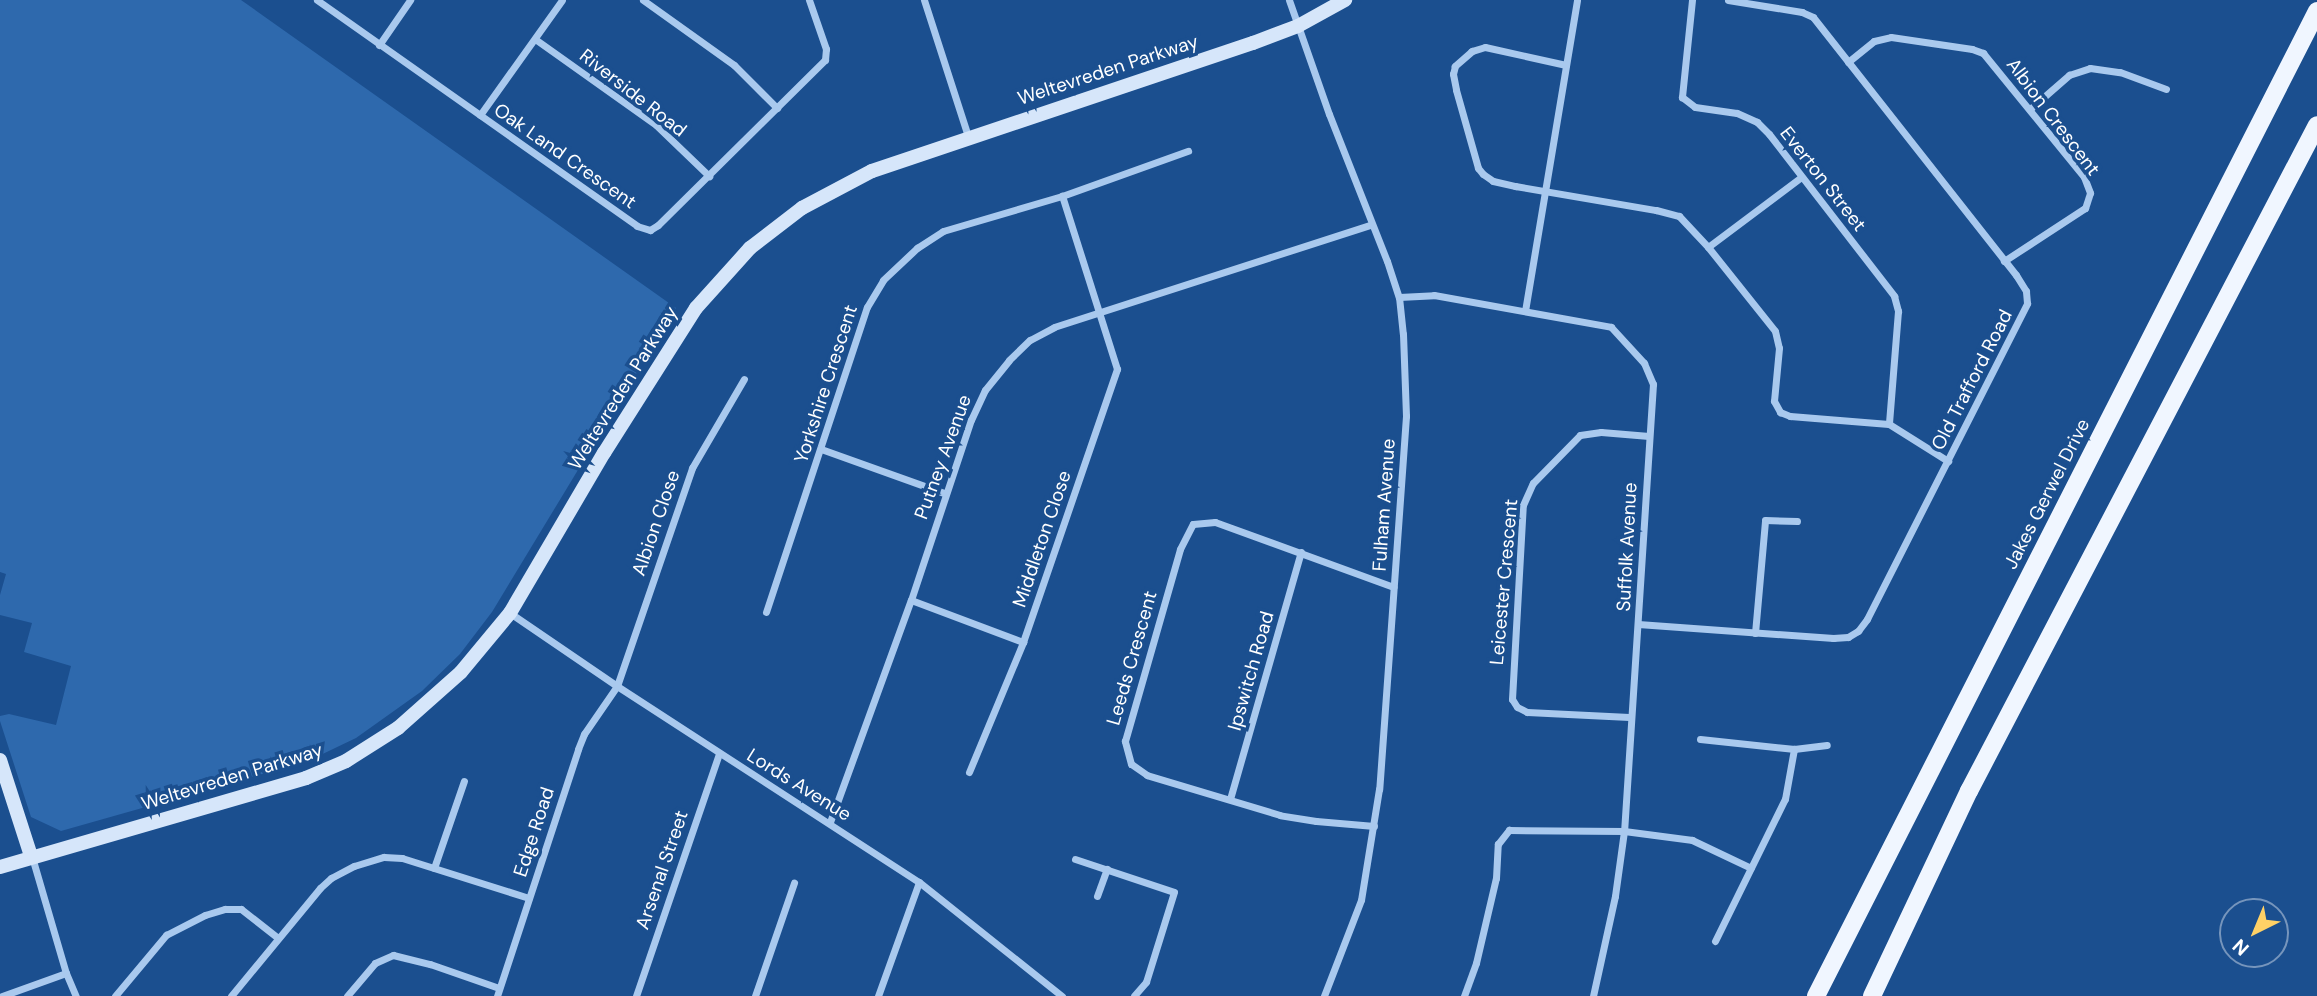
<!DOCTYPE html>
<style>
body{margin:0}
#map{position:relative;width:2317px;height:996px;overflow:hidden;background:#1b4f8f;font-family:"DM Sans",sans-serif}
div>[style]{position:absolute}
.green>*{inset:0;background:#2e69ad}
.street>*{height:7px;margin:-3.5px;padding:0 3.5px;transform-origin:3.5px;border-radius:3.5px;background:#a9c9ee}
.secondary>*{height:14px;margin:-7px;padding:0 7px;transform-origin:7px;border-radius:7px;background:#d6e6fa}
.primary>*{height:18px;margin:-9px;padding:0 9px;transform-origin:9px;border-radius:9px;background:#f0f6ff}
span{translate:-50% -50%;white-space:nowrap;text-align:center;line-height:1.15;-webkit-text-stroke:7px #1b4f8f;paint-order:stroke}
.street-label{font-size:19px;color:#fff}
.north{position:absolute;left:2219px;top:898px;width:70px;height:70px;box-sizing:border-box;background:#1b4f8f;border:2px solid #7695bc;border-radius:50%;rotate:223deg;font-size:19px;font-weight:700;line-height:28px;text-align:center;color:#fff}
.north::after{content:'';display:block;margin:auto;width:24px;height:32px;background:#ffd166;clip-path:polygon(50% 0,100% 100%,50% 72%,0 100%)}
</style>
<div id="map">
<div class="green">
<i style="clip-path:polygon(0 0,241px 0,676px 308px,492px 612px,460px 654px,422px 691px,356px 738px,308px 761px,61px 831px,31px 817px,0 721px,0 716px,9px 714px,56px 725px,71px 666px,24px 652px,32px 623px,0 615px,0 595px,6px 574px,0 572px)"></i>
</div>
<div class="street">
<i style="left:317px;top:0;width:392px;rotate:35.2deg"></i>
<i style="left:637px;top:226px;width:14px;rotate:17deg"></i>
<i style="left:650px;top:230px;width:9px;rotate:-32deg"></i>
<i style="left:658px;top:225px;width:235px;rotate:-44.7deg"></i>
<i style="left:825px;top:60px;width:11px;rotate:-85deg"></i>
<i style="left:826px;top:49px;width:52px;rotate:-109.1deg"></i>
<i style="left:643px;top:0;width:112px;rotate:35.5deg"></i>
<i style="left:734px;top:65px;width:61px;rotate:45deg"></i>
<i style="left:924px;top:0;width:143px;rotate:72.1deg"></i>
<i style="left:1289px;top:0;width:121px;rotate:70.7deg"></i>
<i style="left:1329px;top:114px;width:158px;rotate:68.5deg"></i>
<i style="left:1387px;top:261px;width:38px;rotate:72deg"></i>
<i style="left:1399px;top:297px;width:37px;rotate:84deg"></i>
<i style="left:1403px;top:334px;width:82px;rotate:87.9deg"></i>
<i style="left:1406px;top:416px;width:374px;rotate:94.1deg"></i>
<i style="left:1379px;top:789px;width:112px;rotate:99.2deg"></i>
<i style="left:1361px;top:900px;width:103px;rotate:111.1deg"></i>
<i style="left:1692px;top:0;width:98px;rotate:95.9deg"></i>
<i style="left:1682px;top:97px;width:16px;rotate:38deg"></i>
<i style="left:1695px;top:107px;width:42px;rotate:8.1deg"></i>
<i style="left:1737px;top:113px;width:22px;rotate:24deg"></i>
<i style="left:1757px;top:122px;width:17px;rotate:45deg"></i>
<i style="left:1769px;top:134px;width:205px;rotate:52.3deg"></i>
<i style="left:1894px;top:296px;width:16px;rotate:75deg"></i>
<i style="left:1898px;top:311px;width:113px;rotate:94.6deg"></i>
<i style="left:535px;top:39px;width:148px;rotate:35.4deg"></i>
<i style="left:656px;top:125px;width:74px;rotate:43.9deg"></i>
<i style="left:379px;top:45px;width:55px;rotate:-55.4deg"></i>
<i style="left:1848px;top:62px;width:33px;rotate:-39deg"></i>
<i style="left:1874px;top:41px;width:17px;rotate:-13deg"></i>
<i style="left:1891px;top:37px;width:82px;rotate:8.4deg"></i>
<i style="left:1972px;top:49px;width:12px;rotate:20deg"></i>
<i style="left:1983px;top:53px;width:160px;rotate:50.8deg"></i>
<i style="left:2084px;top:177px;width:17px;rotate:69deg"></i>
<i style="left:2090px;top:193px;width:16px;rotate:108deg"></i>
<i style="left:2085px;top:208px;width:97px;rotate:146.8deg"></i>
<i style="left:1566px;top:65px;width:83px;rotate:-167.5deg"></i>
<i style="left:1485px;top:47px;width:14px;rotate:163deg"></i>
<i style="left:1472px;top:51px;width:23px;rotate:139deg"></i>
<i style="left:1455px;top:66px;width:8px;rotate:104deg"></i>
<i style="left:1453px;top:74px;width:16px;rotate:79deg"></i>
<i style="left:1456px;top:90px;width:81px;rotate:74.2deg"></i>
<i style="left:1478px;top:168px;width:8px;rotate:50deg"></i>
<i style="left:1483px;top:174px;width:12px;rotate:35deg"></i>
<i style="left:1493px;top:181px;width:23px;rotate:13deg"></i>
<i style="left:1515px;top:186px;width:143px;rotate:9.7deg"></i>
<i style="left:1656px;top:210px;width:24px;rotate:15deg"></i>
<i style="left:1679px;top:216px;width:42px;rotate:46.9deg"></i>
<i style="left:1708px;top:247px;width:107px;rotate:51.4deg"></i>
<i style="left:1775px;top:331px;width:17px;rotate:77deg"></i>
<i style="left:1779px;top:348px;width:53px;rotate:95.4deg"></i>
<i style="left:1774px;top:401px;width:13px;rotate:61deg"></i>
<i style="left:1780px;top:412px;width:11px;rotate:22deg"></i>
<i style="left:1790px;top:416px;width:99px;rotate:4.6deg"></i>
<i style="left:1889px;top:424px;width:70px;rotate:32.1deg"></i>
<i style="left:2030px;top:109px;width:52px;rotate:-41.1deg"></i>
<i style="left:2069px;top:75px;width:22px;rotate:-18deg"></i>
<i style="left:2090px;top:68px;width:30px;rotate:8deg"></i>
<i style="left:2120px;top:72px;width:49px;rotate:20.3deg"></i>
<i style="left:480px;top:115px;width:141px;rotate:-54.5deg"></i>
<i style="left:1708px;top:247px;width:115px;rotate:-36.9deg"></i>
<i style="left:1399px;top:297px;width:35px;rotate:-3deg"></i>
<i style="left:1434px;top:295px;width:180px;rotate:10.2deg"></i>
<i style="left:1611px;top:327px;width:49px;rotate:47.5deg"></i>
<i style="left:1644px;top:363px;width:23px;rotate:67deg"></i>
<i style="left:1653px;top:384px;width:448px;rotate:93.7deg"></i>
<i style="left:1624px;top:831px;width:66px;rotate:97.9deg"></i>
<i style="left:1615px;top:896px;width:102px;rotate:102.4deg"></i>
<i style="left:1525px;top:311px;width:315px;rotate:-80.5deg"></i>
<i style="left:821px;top:449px;width:131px;rotate:19.7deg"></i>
<i style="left:911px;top:600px;width:120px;rotate:20.6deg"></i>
<i style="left:766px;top:612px;width:321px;rotate:-71.7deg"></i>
<i style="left:867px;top:307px;width:31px;rotate:-59deg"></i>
<i style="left:883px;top:280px;width:47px;rotate:-43.3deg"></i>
<i style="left:917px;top:248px;width:31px;rotate:-33deg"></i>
<i style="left:943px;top:231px;width:124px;rotate:-16.4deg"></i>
<i style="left:1062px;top:196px;width:134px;rotate:-19.7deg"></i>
<i style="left:510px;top:613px;width:130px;rotate:34.3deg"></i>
<i style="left:617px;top:686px;width:360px;rotate:33deg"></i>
<i style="left:919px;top:882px;width:183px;rotate:38.6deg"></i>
<i style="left:1638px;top:624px;width:196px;rotate:4.1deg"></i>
<i style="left:1833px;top:638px;width:15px;rotate:-4deg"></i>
<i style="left:1848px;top:637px;width:12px;rotate:-31deg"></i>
<i style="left:1858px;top:631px;width:15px;rotate:-53deg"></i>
<i style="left:1867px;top:619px;width:354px;rotate:-63.1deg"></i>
<i style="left:2027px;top:303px;width:12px;rotate:-95deg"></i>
<i style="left:2026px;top:291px;width:19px;rotate:-122deg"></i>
<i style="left:2016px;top:275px;width:328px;rotate:-128.2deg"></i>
<i style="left:1813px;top:17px;width:12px;rotate:-156deg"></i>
<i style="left:1802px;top:12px;width:75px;rotate:-170.8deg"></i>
<i style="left:1755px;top:633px;width:113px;rotate:-84.9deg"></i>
<i style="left:1765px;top:520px;width:32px;rotate:2deg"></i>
<i style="left:1629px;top:717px;width:102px;rotate:-177.2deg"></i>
<i style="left:1527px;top:712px;width:11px;rotate:-153deg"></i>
<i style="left:1517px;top:707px;width:9px;rotate:-122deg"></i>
<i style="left:1512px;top:699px;width:194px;rotate:-86.8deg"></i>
<i style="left:1523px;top:505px;width:24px;rotate:-66deg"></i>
<i style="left:1533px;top:483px;width:67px;rotate:-45.6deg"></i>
<i style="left:1580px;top:435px;width:21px;rotate:-8deg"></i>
<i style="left:1601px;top:432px;width:48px;rotate:4.8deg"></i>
<i style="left:1700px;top:739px;width:95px;rotate:6.1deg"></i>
<i style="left:1794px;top:749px;width:33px;rotate:-7deg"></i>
<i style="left:969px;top:772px;width:141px;rotate:-67.4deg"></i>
<i style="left:1023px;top:642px;width:289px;rotate:-71deg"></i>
<i style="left:1117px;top:369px;width:182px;rotate:-107.6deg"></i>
<i style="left:1230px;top:799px;width:257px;rotate:-74deg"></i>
<i style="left:830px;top:822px;width:236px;rotate:-70deg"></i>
<i style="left:911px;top:600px;width:190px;rotate:-71.6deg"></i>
<i style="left:971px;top:420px;width:33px;rotate:-65deg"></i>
<i style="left:985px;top:390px;width:38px;rotate:-51deg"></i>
<i style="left:1009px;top:360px;width:29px;rotate:-44deg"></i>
<i style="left:1030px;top:340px;width:27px;rotate:-28deg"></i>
<i style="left:1054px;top:327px;width:334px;rotate:-17.9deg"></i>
<i style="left:1374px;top:826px;width:58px;rotate:-175.1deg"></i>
<i style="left:1316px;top:821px;width:36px;rotate:-171deg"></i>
<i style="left:1280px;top:815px;width:139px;rotate:-163.3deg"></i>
<i style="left:1147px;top:775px;width:19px;rotate:-145deg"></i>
<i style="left:1131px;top:764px;width:24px;rotate:-105deg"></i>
<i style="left:1125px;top:741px;width:200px;rotate:-74deg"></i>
<i style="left:1180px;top:549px;width:28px;rotate:-63deg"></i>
<i style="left:1193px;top:524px;width:22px;rotate:-5deg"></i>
<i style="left:1215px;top:522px;width:190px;rotate:20deg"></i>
<i style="left:32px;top:857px;width:121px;rotate:73.7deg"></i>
<i style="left:66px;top:973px;width:25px;rotate:67deg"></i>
<i style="left:1075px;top:859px;width:104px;rotate:18.4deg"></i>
<i style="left:1174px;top:892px;width:94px;rotate:107.3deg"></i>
<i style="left:1146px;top:982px;width:18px;rotate:131deg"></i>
<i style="left:434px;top:868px;width:92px;rotate:-71deg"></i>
<i style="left:1097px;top:896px;width:29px;rotate:-70deg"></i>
<i style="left:1715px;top:941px;width:158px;rotate:-63.8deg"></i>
<i style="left:1785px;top:799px;width:51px;rotate:-79.8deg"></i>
<i style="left:2px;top:996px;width:68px;rotate:-19.8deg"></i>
<i style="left:115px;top:996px;width:80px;rotate:-50.1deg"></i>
<i style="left:166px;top:935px;width:44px;rotate:-27.1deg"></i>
<i style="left:205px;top:915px;width:21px;rotate:-17deg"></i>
<i style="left:225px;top:909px;width:16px"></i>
<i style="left:241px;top:909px;width:47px;rotate:38.1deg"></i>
<i style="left:231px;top:996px;width:140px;rotate:-50.5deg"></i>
<i style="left:320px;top:888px;width:15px;rotate:-42deg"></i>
<i style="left:331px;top:878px;width:26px;rotate:-28deg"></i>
<i style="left:354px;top:866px;width:31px;rotate:-17deg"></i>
<i style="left:384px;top:857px;width:18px;rotate:3deg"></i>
<i style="left:402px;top:858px;width:133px;rotate:17.5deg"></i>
<i style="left:347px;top:996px;width:43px;rotate:-49.7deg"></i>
<i style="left:375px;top:963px;width:20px;rotate:-24deg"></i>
<i style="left:393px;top:955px;width:38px;rotate:14deg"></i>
<i style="left:430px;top:964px;width:73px;rotate:19.2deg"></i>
<i style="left:497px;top:996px;width:260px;rotate:-71.8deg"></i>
<i style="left:578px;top:749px;width:16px;rotate:-68deg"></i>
<i style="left:584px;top:734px;width:58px;rotate:-55.5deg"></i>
<i style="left:617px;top:686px;width:231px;rotate:-71deg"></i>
<i style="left:692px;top:468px;width:103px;rotate:-59.7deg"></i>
<i style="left:636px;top:996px;width:257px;rotate:-71.1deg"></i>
<i style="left:755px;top:996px;width:120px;rotate:-71deg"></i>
<i style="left:878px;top:996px;width:121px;rotate:-70.2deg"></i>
<i style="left:1464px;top:996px;width:35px;rotate:-70deg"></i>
<i style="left:1476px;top:963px;width:87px;rotate:-76.8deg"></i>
<i style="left:1496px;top:878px;width:34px;rotate:-87deg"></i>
<i style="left:1498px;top:844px;width:18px;rotate:-52deg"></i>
<i style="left:1509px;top:830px;width:115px;rotate:0.5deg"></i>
<i style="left:1624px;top:831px;width:69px;rotate:7.5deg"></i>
<i style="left:1692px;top:840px;width:65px;rotate:25.4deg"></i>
</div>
<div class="secondary">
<i style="left:0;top:760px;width:101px;rotate:72.1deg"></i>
<i style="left:0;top:867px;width:319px;rotate:-16.2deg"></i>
<i style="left:306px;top:778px;width:43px;rotate:-23deg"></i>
<i style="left:346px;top:761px;width:62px;rotate:-32.4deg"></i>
<i style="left:398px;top:728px;width:84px;rotate:-41.6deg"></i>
<i style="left:461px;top:672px;width:77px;rotate:-50.3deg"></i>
<i style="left:510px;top:613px;width:186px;rotate:-59.6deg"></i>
<i style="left:604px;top:453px;width:172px;rotate:-57.6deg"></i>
<i style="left:696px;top:308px;width:81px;rotate:-48deg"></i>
<i style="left:750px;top:248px;width:66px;rotate:-37.6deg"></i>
<i style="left:802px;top:208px;width:79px;rotate:-27.9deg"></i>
<i style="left:872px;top:171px;width:402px;rotate:-18.6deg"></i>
<i style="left:1253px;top:43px;width:48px;rotate:-20.7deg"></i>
<i style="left:1298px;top:26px;width:54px;rotate:-29deg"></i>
</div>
<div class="primary">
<i style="left:1816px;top:996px;width:1105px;rotate:-63.04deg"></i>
<i style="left:1872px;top:996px;width:227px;rotate:-64.7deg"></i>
<i style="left:1969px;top:791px;width:751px;rotate:-62.41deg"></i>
</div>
<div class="street-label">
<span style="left:1108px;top:70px;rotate:-18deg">Weltevreden Parkway</span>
<span style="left:633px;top:93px;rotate:38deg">Riverside Road</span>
<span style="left:2053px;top:117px;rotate:53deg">Albion Crescent</span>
<span style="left:565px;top:156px;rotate:35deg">Oak Land Crescent</span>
<span style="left:1823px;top:179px;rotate:52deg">Everton Street</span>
<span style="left:1972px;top:380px;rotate:-63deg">Old Trafford Road</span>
<span style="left:826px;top:384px;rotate:-72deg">Yorkshire Crescent</span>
<span style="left:623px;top:388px;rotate:-58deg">Weltevreden Parkway</span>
<span style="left:943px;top:457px;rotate:-70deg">Putney Avenue</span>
<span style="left:2047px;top:494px;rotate:-63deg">Jakes Gerwel Drive</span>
<span style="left:1384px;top:505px;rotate:-86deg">Fulham Avenue</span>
<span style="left:656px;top:523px;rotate:-71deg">Albion Close</span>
<span style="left:1042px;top:539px;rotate:-71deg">Middleton Close</span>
<span style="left:1627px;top:547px;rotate:-87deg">Suffolk Avenue</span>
<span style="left:1504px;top:582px;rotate:-85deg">Leicester Crescent</span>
<span style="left:1132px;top:658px;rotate:-74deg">Leeds Crescent</span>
<span style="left:1251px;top:671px;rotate:-74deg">Ipswitch Road</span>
<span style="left:232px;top:777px;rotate:-17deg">Weltevreden Parkway</span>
<span style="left:799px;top:785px;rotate:32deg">Lords Avenue</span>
<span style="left:534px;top:832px;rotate:-72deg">Edge Road</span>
<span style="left:662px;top:870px;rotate:-71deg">Arsenal Street</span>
</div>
<div class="north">N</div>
</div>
